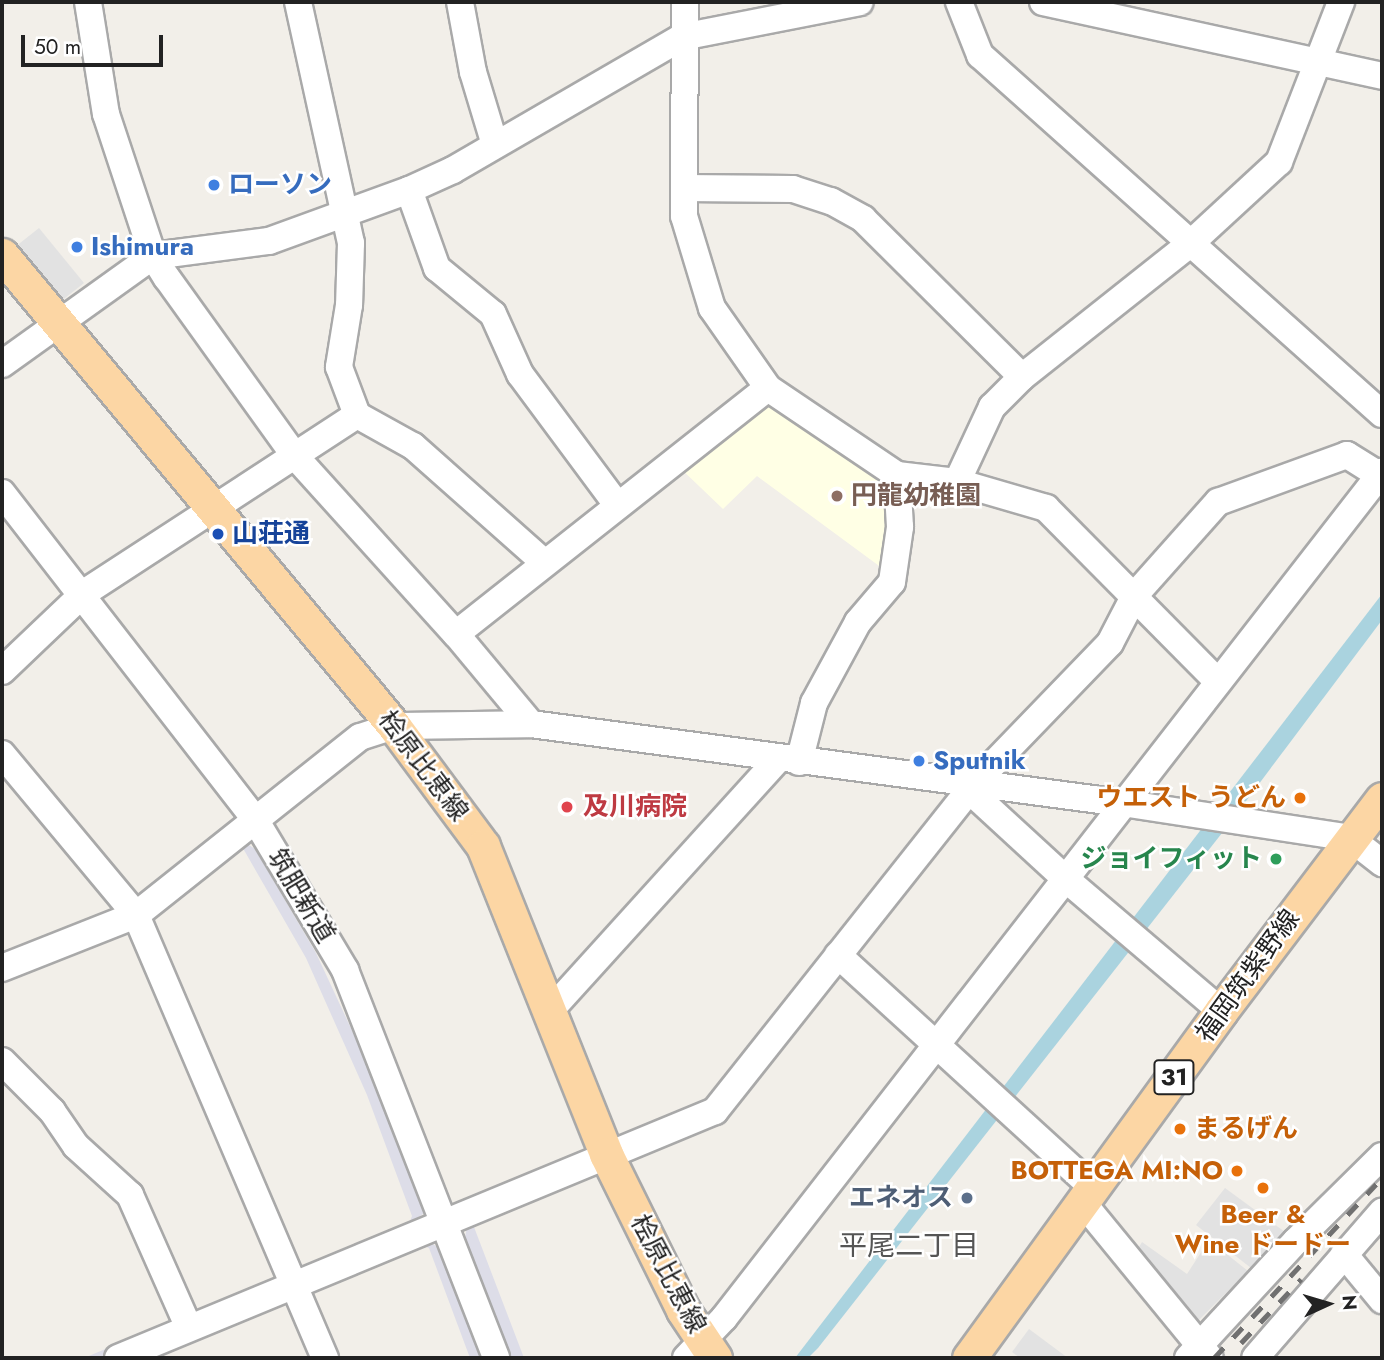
<!DOCTYPE html>
<meta charset="utf-8">
<style>
body{margin:0}
#map{position:relative;width:1384px;height:1360px;overflow:hidden;background:#f2efe9;font-family:Jost,"Noto Sans JP",sans-serif}
div>[style]{position:absolute}
.education>*{inset:0;background:#ffffe5}
.parking>*{inset:0;background:#e2e2e2}
.plaza>*{inset:0;background:#dddde8}
.water>*{inset:0;background:#aad3df}
.roads{filter:drop-shadow(2px 0 #a9a9a9) drop-shadow(-2px 0 #a9a9a9) drop-shadow(0 2px #a9a9a9) drop-shadow(0 -2px #a9a9a9)}
.minor>*{height:26px;margin:-13px;padding:0 13px;transform-origin:13px;border-radius:13px;background:#fff}
.major>*{height:33px;margin:-16.5px;padding:0 16.5px;transform-origin:16.5px;border-radius:16.5px;background:#fcd6a4}
.rail>*{height:5px;margin-top:-2.5px;transform-origin:0;background:repeating-linear-gradient(90deg,#707070 0 14px,transparent 0 28px)}
.dots>*{width:19px;height:19px;translate:-50% -50%;box-sizing:border-box;border:4px solid #fff;border-radius:50%}
span{translate:-50% -50%;white-space:nowrap;text-align:center;line-height:1.15;-webkit-text-stroke:5px #fff;paint-order:stroke}
.shield-label span{padding:2px 5px;background:#fff;border:2px solid;border-radius:5px;-webkit-text-stroke-width:0}
.shield-label{font-size:24px;color:#222;font-weight:700}
.shop-label{font-size:26px;color:#366cbe;font-weight:700}
.left{translate:0 -50%;text-align:left}
.education-label{font-size:26px;color:#785e54;font-weight:700}
.transit-label{font-size:26px;color:#164399;font-weight:700}
.street-label{font-size:26px;color:#222}
.food-label{font-size:26px;color:#c56008;font-weight:700}
.right{translate:-100% -50%;text-align:right}
.health-label{font-size:26px;color:#be3a42;font-weight:700}
.leisure-label{font-size:26px;color:#27864d;font-weight:700}
.service-label{font-size:26px;color:#4e5e75;font-weight:700}
.neighbourhood-label{font-size:28px;color:#555}
.frame{position:absolute;inset:0;border:4px solid #222;pointer-events:none}
.north{position:absolute;left:1293px;top:1269px;width:70px;height:70px;-webkit-text-stroke:5px #fff;paint-order:stroke;rotate:86deg;font-size:19px;font-weight:700;line-height:28px;text-align:center;color:#222}
.north::after{content:'';display:block;margin:auto;width:24px;height:32px;background:#222;clip-path:polygon(50% 0,100% 100%,50% 72%,0 100%)}
.scale{position:absolute;left:21px;top:35px;width:142px;height:32px;box-sizing:border-box;border:4px solid #222;border-top:0;padding-left:9px;font-size:21px;line-height:24px;white-space:nowrap;color:#222;-webkit-text-stroke:5px #fff;paint-order:stroke}
</style>
<div id="map">
<div class="education">
<i style="clip-path:polygon(765px 398px,888px 483px,892px 510px,886px 571px,757px 476px,723px 509px,677px 465px)"></i>
</div>
<div class="parking">
<i style="clip-path:polygon(39px 228px,84px 283px,60px 302px,15px 247px)"></i>
<i style="clip-path:polygon(1225px 1188px,1285px 1232px,1251px 1268px,1196px 1225px)"></i>
<i style="clip-path:polygon(1209px 1240px,1248px 1271px,1197px 1322px,1136px 1252px,1142px 1242px,1187px 1274px)"></i>
<i style="clip-path:polygon(1029px 1329px,1068px 1358px,1020px 1358px,1012px 1352px)"></i>
</div>
<div class="plaza">
<i style="clip-path:polygon(246px 843px,255px 849px,316px 953px,381px 1093px,424px 1213px,413px 1222px,280px 1282px,99px 1358px,84px 1358px,410px 1221px,412px 1216px,367px 1095px,306px 958px,244px 850px,235px 848px)"></i>
<i style="clip-path:polygon(477px 1220px,474px 1227px,524px 1358px,510px 1358px,465px 1238px,467px 1226px)"></i>
<i style="clip-path:polygon(433px 1244px,440px 1249px,483px 1358px,470px 1358px,429px 1248px,424px 1246px)"></i>
</div>
<div class="water">
<i style="clip-path:polygon(1382px 594px,1382px 620px,1222px 833px,818px 1348px,808px 1358px,795px 1358px)"></i>
</div>
<div class="roads">
<div class="minor">
<i style="left:88px;top:2px;width:113px;rotate:80.9deg"></i>
<i style="left:106px;top:114px;width:150px;rotate:71.7deg"></i>
<i style="left:153px;top:256px;width:26px;rotate:58deg"></i>
<i style="left:167px;top:278px;width:218px;rotate:54.3deg"></i>
<i style="left:294px;top:455px;width:241px;rotate:47.9deg"></i>
<i style="left:456px;top:634px;width:117px;rotate:50.2deg"></i>
<i style="left:298px;top:2px;width:247px;rotate:77.6deg"></i>
<i style="left:351px;top:243px;width:62px;rotate:91.8deg"></i>
<i style="left:349px;top:305px;width:63px;rotate:99.2deg"></i>
<i style="left:339px;top:367px;width:51px;rotate:69.4deg"></i>
<i style="left:357px;top:415px;width:64px;rotate:29deg"></i>
<i style="left:413px;top:446px;width:176px;rotate:41.6deg"></i>
<i style="left:460px;top:2px;width:71px;rotate:79.5deg"></i>
<i style="left:473px;top:72px;width:76px;rotate:73.2deg"></i>
<i style="left:685px;top:2px;width:186px;rotate:90.3deg"></i>
<i style="left:684px;top:188px;width:109px;rotate:0.5deg"></i>
<i style="left:793px;top:189px;width:40px;rotate:18deg"></i>
<i style="left:831px;top:201px;width:37px;rotate:29deg"></i>
<i style="left:863px;top:219px;width:224px;rotate:44.8deg"></i>
<i style="left:959px;top:2px;width:57px;rotate:68.4deg"></i>
<i style="left:980px;top:55px;width:539px;rotate:41.77deg"></i>
<i style="left:1043px;top:2px;width:347px;rotate:12.3deg"></i>
<i style="left:684px;top:188px;width:28px;rotate:90deg"></i>
<i style="left:684px;top:216px;width:96px;rotate:73.1deg"></i>
<i style="left:712px;top:308px;width:98px;rotate:55deg"></i>
<i style="left:768px;top:388px;width:156px;rotate:34deg"></i>
<i style="left:897px;top:475px;width:60px;rotate:6.7deg"></i>
<i style="left:957px;top:482px;width:93px;rotate:16.3deg"></i>
<i style="left:1046px;top:508px;width:243px;rotate:45.3deg"></i>
<i style="left:409px;top:190px;width:83px;rotate:70.3deg"></i>
<i style="left:437px;top:268px;width:72px;rotate:39.4deg"></i>
<i style="left:493px;top:314px;width:66px;rotate:65.8deg"></i>
<i style="left:520px;top:374px;width:164px;rotate:53.4deg"></i>
<i style="left:2px;top:364px;width:186px;rotate:-35.6deg"></i>
<i style="left:153px;top:256px;width:117px;rotate:-7.4deg"></i>
<i style="left:269px;top:241px;width:149px;rotate:-20deg"></i>
<i style="left:409px;top:190px;width:48px;rotate:-24.4deg"></i>
<i style="left:453px;top:170px;width:265px;rotate:-30.1deg"></i>
<i style="left:682px;top:37px;width:181px;rotate:-11.1deg"></i>
<i style="left:957px;top:482px;width:83px;rotate:-65deg"></i>
<i style="left:992px;top:407px;width:42px;rotate:-45deg"></i>
<i style="left:1022px;top:377px;width:214px;rotate:-38.4deg"></i>
<i style="left:1190px;top:244px;width:121px;rotate:-42.7deg"></i>
<i style="left:1279px;top:162px;width:172px;rotate:-68.8deg"></i>
<i style="left:2px;top:493px;width:415px;rotate:52.2deg"></i>
<i style="left:256px;top:821px;width:174px;rotate:59.1deg"></i>
<i style="left:345px;top:970px;width:416px;rotate:68.7deg"></i>
<i style="left:456px;top:634px;width:397px;rotate:-38.3deg"></i>
<i style="left:2px;top:671px;width:113px;rotate:-43.6deg"></i>
<i style="left:84px;top:593px;width:326px;rotate:-33.1deg"></i>
<i style="left:2px;top:754px;width:209px;rotate:50.2deg"></i>
<i style="left:136px;top:915px;width:482px;rotate:66.9deg"></i>
<i style="left:799px;top:762px;width:61px;rotate:-75.7deg"></i>
<i style="left:814px;top:703px;width:92px;rotate:-61.5deg"></i>
<i style="left:858px;top:622px;width:52px;rotate:-49.6deg"></i>
<i style="left:892px;top:582px;width:56px;rotate:-81.7deg"></i>
<i style="left:900px;top:527px;width:52px;rotate:-93.3deg"></i>
<i style="left:969px;top:790px;width:133px;rotate:42.6deg"></i>
<i style="left:1067px;top:880px;width:202px;rotate:40.4deg"></i>
<i style="left:838px;top:955px;width:345px;rotate:42.4deg"></i>
<i style="left:2px;top:968px;width:144px;rotate:-21.6deg"></i>
<i style="left:136px;top:915px;width:286px;rotate:-38.5deg"></i>
<i style="left:360px;top:737px;width:36px;rotate:-18deg"></i>
<i style="left:394px;top:726px;width:137px;rotate:-0.8deg"></i>
<i style="left:531px;top:724px;width:596px;rotate:7.61deg"></i>
<i style="left:1122px;top:803px;width:231px;rotate:8.7deg"></i>
<i style="left:1350px;top:838px;width:41px;rotate:38deg"></i>
<i style="left:548px;top:1013px;width:343px;rotate:-47.8deg"></i>
<i style="left:2px;top:1061px;width:71px;rotate:45deg"></i>
<i style="left:52px;top:1111px;width:42px;rotate:55.6deg"></i>
<i style="left:76px;top:1146px;width:73px;rotate:42.2deg"></i>
<i style="left:130px;top:1195px;width:145px;rotate:66.1deg"></i>
<i style="left:1083px;top:1203px;width:200px;rotate:50.7deg"></i>
<i style="left:1344px;top:1254px;width:60px;rotate:50.4deg"></i>
<i style="left:118px;top:1358px;width:646px;rotate:-22.48deg"></i>
<i style="left:715px;top:1111px;width:416px;rotate:-51.6deg"></i>
<i style="left:973px;top:785px;width:197px;rotate:-46deg"></i>
<i style="left:1110px;top:643px;width:54px;rotate:-62.5deg"></i>
<i style="left:1135px;top:595px;width:125px;rotate:-48.3deg"></i>
<i style="left:1218px;top:502px;width:137px;rotate:-20deg"></i>
<i style="left:1347px;top:455px;width:38px;rotate:32deg"></i>
<i style="left:686px;top:1358px;width:55px;rotate:-46.5deg"></i>
<i style="left:724px;top:1318px;width:1072px;rotate:-52.13deg"></i>
<i style="left:1188px;top:1358px;width:159px;rotate:-47.3deg"></i>
<i style="left:1296px;top:1241px;width:121px;rotate:-44.7deg"></i>
<i style="left:1255px;top:1358px;width:194px;rotate:-49deg"></i>
</div>
<div class="major">
<i style="left:2px;top:255px;width:613px;rotate:50.23deg"></i>
<i style="left:394px;top:726px;width:149px;rotate:53.4deg"></i>
<i style="left:483px;top:846px;width:332px;rotate:68.2deg"></i>
<i style="left:606px;top:1154px;width:174px;rotate:63.7deg"></i>
<i style="left:683px;top:1310px;width:58px;rotate:56.3deg"></i>
<i style="left:969px;top:1358px;width:429px;rotate:-54deg"></i>
<i style="left:1221px;top:1011px;width:266px;rotate:-52.8deg"></i>
</div>
</div>
<div class="rail">
<i style="left:1241px;top:1343px;width:88px;rotate:-46.8deg"></i>
<i style="left:1214px;top:1358px;width:246px;rotate:-47deg"></i>
</div>
<div class="dots">
<i style="left:214px;top:185px;background:#3f7fe0"></i>
<i style="left:77px;top:247px;background:#3f7fe0"></i>
<i style="left:837px;top:496px;background:#8d6e63"></i>
<i style="left:218px;top:534px;background:#1a4fb4"></i>
<i style="left:919px;top:761px;background:#3f7fe0"></i>
<i style="left:1300px;top:798px;background:#e8710a"></i>
<i style="left:567px;top:807px;background:#e0444e"></i>
<i style="left:1276px;top:859px;background:#2e9e5b"></i>
<i style="left:1180px;top:1129px;background:#e8710a"></i>
<i style="left:1237px;top:1171px;background:#e8710a"></i>
<i style="left:1263px;top:1188px;background:#e8710a"></i>
<i style="left:967px;top:1198px;background:#5c6f8a"></i>
</div>
<div class="shield-label">
<span style="left:1174px;top:1077px">31</span>
</div>
<div class="shop-label">
<span class="left" style="left:228px;top:185px">ローソン</span>
<span class="left" style="left:91px;top:247px">Ishimura</span>
<span class="left" style="left:933px;top:761px">Sputnik</span>
</div>
<div class="education-label">
<span class="left" style="left:851px;top:496px">円龍幼稚園</span>
</div>
<div class="transit-label">
<span class="left" style="left:232px;top:534px">山荘通</span>
</div>
<div class="street-label">
<span style="left:423px;top:766px;rotate:53deg">桧原比恵線</span>
<span style="left:301px;top:896px;rotate:59deg">筑肥新道</span>
<span style="left:1248px;top:976px;rotate:-54deg">福岡筑紫野線</span>
<span style="left:668px;top:1274px;rotate:62deg">桧原比恵線</span>
</div>
<div class="food-label">
<span class="right" style="left:1286px;top:798px">ウエスト うどん</span>
<span class="left" style="left:1194px;top:1129px">まるげん</span>
<span class="right" style="left:1223px;top:1171px">BOTTEGA MI:NO</span>
<span style="left:1263px;top:1230px">Beer &amp;<br>Wine ドードー</span>
</div>
<div class="health-label">
<span class="left" style="left:583px;top:807px">及川病院</span>
</div>
<div class="leisure-label">
<span class="right" style="left:1262px;top:859px">ジョイフィット</span>
</div>
<div class="service-label">
<span class="right" style="left:953px;top:1198px">エネオス</span>
</div>
<div class="neighbourhood-label">
<span style="left:909px;top:1246px">平尾二丁目</span>
</div>
<div class="frame"></div>
<div class="north">N</div>
<div class="scale">50 m</div>
</div>
